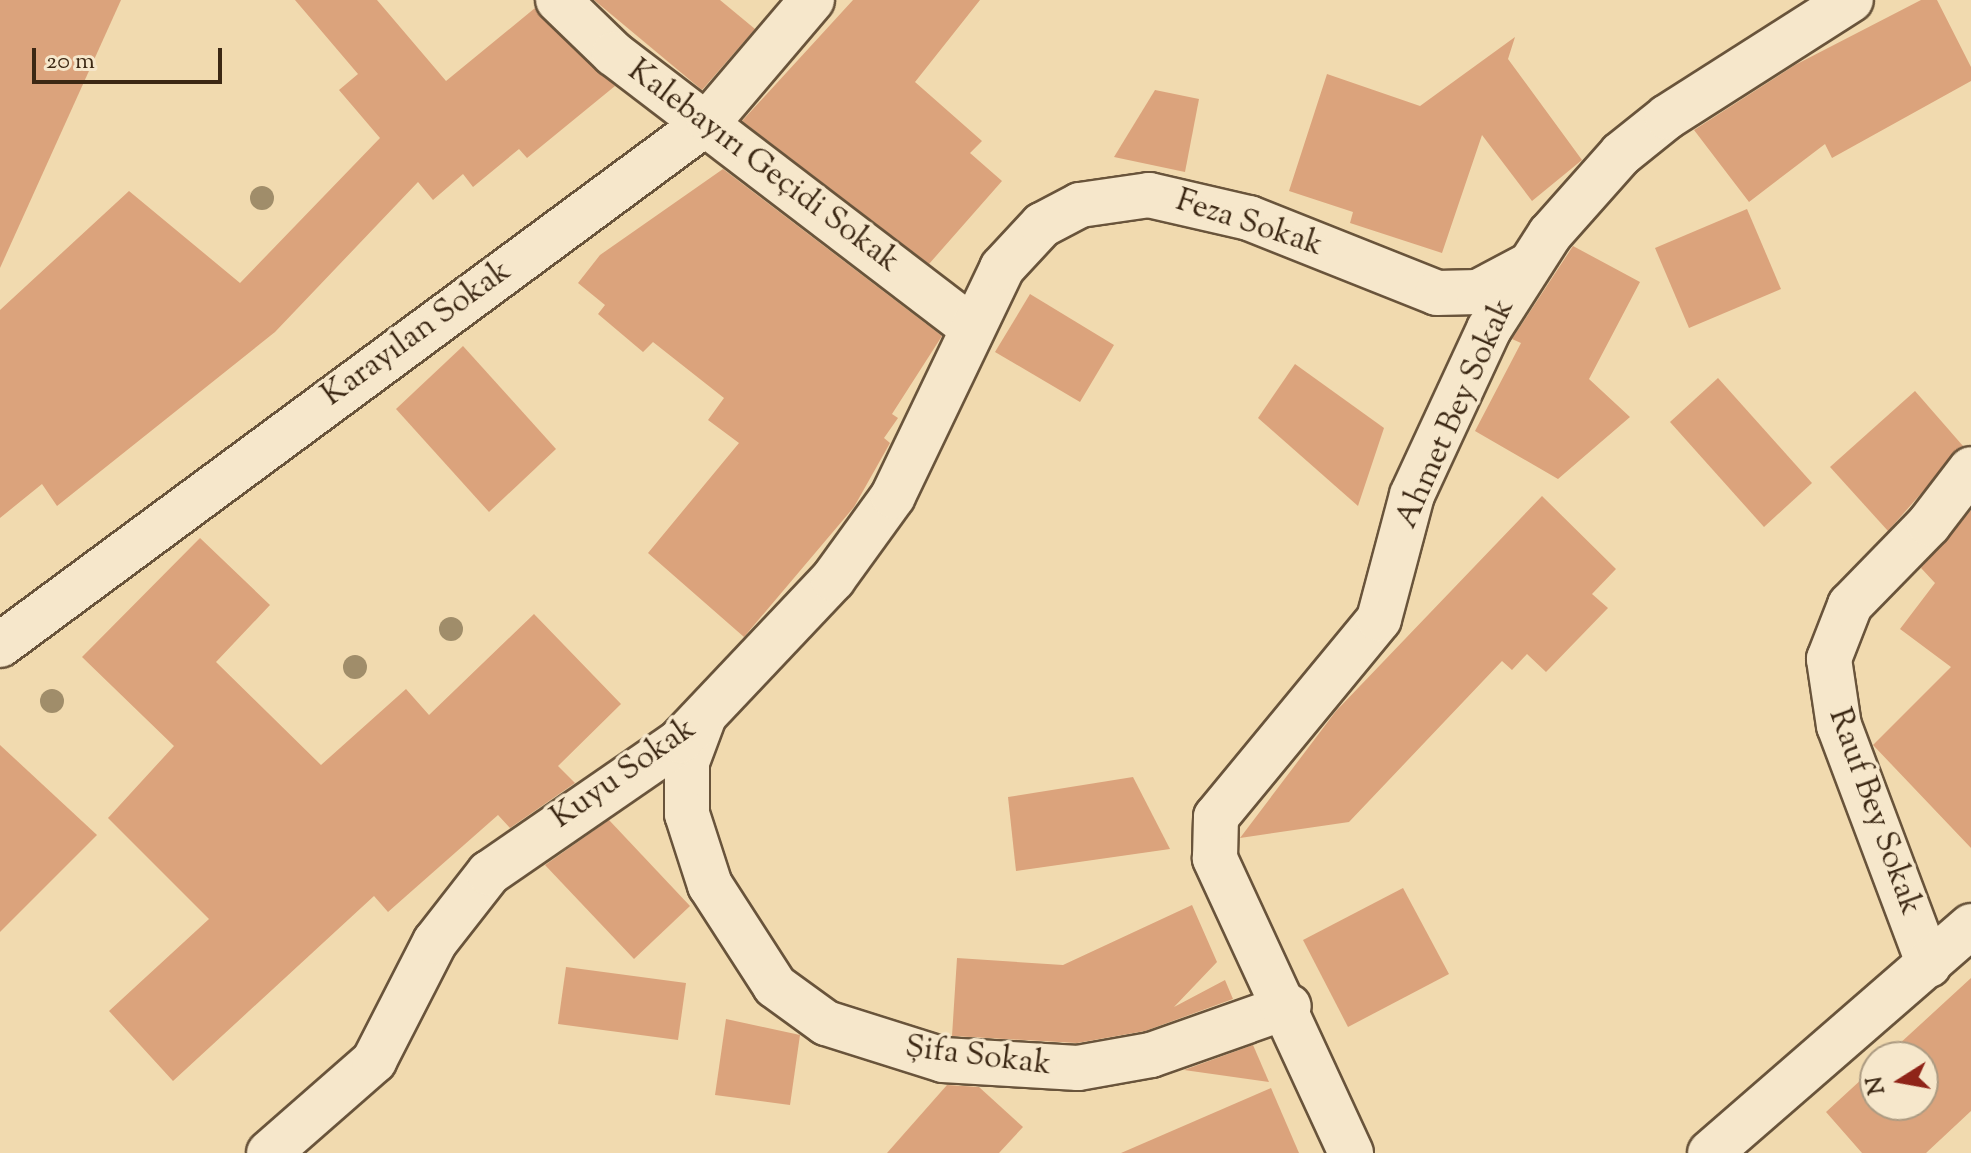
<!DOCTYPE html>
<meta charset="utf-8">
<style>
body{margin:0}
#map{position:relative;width:1971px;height:1153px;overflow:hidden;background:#f1daaf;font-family:"Sorts Mill Goudy",serif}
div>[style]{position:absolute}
.building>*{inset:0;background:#dba37c}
.roads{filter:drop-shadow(2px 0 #69543b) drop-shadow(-2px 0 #69543b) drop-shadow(0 2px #69543b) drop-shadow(0 -2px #69543b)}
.street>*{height:44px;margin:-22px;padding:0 22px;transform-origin:22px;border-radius:22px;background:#f6e7cb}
.secondary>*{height:44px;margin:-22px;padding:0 22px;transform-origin:22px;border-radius:22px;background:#f6e7cb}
.trees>*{width:24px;height:24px;margin:-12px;border-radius:50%;background:#a08d6a}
span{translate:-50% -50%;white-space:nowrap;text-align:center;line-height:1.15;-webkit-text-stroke:7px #f6e7cb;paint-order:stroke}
.street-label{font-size:32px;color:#3c2814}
.north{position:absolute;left:1859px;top:1041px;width:80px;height:80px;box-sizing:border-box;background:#f6e7cb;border:2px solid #ac9b82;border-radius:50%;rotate:259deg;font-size:22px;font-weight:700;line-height:32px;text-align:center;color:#3c2814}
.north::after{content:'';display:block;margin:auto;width:28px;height:36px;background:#8f2418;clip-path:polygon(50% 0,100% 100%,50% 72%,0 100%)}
.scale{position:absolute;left:32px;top:48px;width:190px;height:36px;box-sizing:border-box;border:4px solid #3c2814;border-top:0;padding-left:10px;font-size:24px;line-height:28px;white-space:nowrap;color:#3c2814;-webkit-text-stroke:6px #f6e7cb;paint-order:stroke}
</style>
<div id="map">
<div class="building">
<i style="clip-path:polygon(0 0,121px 0,0 268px)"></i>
<i style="clip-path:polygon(295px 0,377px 0,446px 81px,535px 8px,615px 86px,527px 158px,519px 149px,473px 187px,463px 174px,433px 200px,418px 182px,275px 332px,57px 506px,42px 484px,0 518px,0 310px,129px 191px,240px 283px,380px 138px,339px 90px,358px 74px)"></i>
<i style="clip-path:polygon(594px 0,720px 0,755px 29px,702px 90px)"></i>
<i style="clip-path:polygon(853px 0,980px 0,915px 82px,982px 141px,970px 153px,1002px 181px,929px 264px,742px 121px)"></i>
<i style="clip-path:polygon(1921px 0,1937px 0,1971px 67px,1971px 81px,1832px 158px,1825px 144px,1749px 202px,1694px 130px,1795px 65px)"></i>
<i style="clip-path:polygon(1515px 37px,1508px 59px,1582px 160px,1532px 201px,1482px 135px,1442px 253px,1350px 223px,1353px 212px,1289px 191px,1327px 74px,1420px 106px)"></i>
<i style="clip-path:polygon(1155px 90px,1199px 99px,1185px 172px,1114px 157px)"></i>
<i style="clip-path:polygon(723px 169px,942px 336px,892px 414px,898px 418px,884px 438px,890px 443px,854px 507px,744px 637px,648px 553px,739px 443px,708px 420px,724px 398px,653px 342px,643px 352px,598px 314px,605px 305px,578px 283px,600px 255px)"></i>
<i style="clip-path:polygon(1747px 209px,1781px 289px,1689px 328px,1655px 248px)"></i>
<i style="clip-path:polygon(1573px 246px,1640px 282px,1589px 379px,1630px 417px,1558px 479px,1475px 431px,1521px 343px,1512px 339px)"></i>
<i style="clip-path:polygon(1030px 294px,1114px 345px,1080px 402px,995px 352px)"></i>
<i style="clip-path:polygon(463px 346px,556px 449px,489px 512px,396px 409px)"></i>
<i style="clip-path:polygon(1295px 364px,1384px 428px,1358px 506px,1258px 418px)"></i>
<i style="clip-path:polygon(1718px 378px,1812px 483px,1764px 527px,1670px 422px)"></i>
<i style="clip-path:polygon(1915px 391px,1963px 446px,1888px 531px,1830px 467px)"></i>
<i style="clip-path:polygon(1542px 496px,1616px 569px,1592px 594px,1608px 608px,1546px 672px,1527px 654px,1512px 670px,1502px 661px,1349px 822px,1240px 838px,1336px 711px)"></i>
<i style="clip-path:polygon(1971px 510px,1971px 848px,1873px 745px,1951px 667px,1900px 629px,1935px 583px,1921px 568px)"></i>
<i style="clip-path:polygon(200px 538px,270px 605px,216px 662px,321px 765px,406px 689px,429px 715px,534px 614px,621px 704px,558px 766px,575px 783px,510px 828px,498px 815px,388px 912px,374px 896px,173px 1081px,109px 1011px,209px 919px,108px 818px,174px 746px,82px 657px)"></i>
<i style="clip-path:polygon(0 745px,97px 835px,0 932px)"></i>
<i style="clip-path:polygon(1133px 777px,1170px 849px,1016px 871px,1008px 797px)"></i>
<i style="clip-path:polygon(609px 820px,690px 906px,634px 959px,545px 865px)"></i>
<i style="clip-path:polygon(1403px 888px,1449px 974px,1348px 1027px,1303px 940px)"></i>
<i style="clip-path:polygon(1192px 905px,1217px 962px,1174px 1007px,1225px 980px,1233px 999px,1145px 1031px,1077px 1043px,952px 1036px,957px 958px,1063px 965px)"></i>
<i style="clip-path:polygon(566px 967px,686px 983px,678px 1040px,558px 1024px)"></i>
<i style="clip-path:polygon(1971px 978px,1971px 1111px,1926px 1153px,1862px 1153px,1826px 1112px,1875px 1067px,1875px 1105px,1923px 1105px,1923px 1057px,1885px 1057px)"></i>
<i style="clip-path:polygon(726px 1019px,800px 1035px,790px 1105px,715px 1095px)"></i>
<i style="clip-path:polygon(1253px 1045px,1269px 1082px,1184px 1070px)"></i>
<i style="clip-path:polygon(947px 1085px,979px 1087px,1023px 1127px,999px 1153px,887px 1153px)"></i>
<i style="clip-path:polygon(1271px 1088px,1299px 1153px,1121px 1153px)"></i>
</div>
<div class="roads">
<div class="street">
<i style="left:558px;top:0;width:78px;rotate:44deg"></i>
<i style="left:614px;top:54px;width:451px;rotate:37.4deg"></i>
<i style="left:0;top:645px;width:882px;rotate:-36.47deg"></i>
<i style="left:709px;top:121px;width:159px;rotate:-49.6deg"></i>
<i style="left:703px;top:719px;width:46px;rotate:110.4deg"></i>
<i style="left:687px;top:762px;width:52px;rotate:90deg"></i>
<i style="left:687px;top:814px;width:75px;rotate:72.1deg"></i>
<i style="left:710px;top:885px;width:120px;rotate:57.2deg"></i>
<i style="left:775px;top:986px;width:63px;rotate:36deg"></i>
<i style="left:826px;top:1023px;width:123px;rotate:17.5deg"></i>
<i style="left:943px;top:1060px;width:135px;rotate:3.4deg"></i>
<i style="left:1078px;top:1068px;width:74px;rotate:-10.1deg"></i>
<i style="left:1151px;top:1055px;width:146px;rotate:-19.5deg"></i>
<i style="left:1929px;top:965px;width:255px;rotate:-110.6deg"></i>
<i style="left:1839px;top:726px;width:68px;rotate:-98.5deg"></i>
<i style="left:1829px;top:659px;width:58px;rotate:-68.7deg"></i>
<i style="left:1850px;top:605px;width:113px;rotate:-45.7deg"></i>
<i style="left:1929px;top:524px;width:69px;rotate:-52.6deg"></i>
<i style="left:269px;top:1153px;width:140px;rotate:-41.2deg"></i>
<i style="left:374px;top:1061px;width:134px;rotate:-62.9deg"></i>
<i style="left:435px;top:942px;width:88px;rotate:-52deg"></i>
<i style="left:489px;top:873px;width:232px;rotate:-34.6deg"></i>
<i style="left:680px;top:741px;width:223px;rotate:-46.6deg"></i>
<i style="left:833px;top:579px;width:102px;rotate:-54.1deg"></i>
<i style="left:893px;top:496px;width:253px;rotate:-64.4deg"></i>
<i style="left:1002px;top:268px;width:59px;rotate:-47.1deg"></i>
<i style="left:1042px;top:225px;width:43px;rotate:-27.8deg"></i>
<i style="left:1080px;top:205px;width:70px;rotate:-8.2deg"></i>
<i style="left:1149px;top:195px;width:103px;rotate:13deg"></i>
<i style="left:1249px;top:218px;width:202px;rotate:21.7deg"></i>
<i style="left:1437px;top:293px;width:41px;rotate:-1.4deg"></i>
<i style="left:1478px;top:292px;width:53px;rotate:-28deg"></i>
<i style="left:1351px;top:1153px;width:325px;rotate:-114.8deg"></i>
<i style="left:1215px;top:858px;width:41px;rotate:-88.6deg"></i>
<i style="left:1216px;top:817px;width:256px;rotate:-50.5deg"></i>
<i style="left:1379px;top:619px;width:128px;rotate:-75.1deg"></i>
<i style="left:1412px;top:495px;width:183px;rotate:-65.1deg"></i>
<i style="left:1489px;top:329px;width:113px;rotate:-57.3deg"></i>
<i style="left:1550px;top:234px;width:107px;rotate:-48.4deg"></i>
<i style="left:1621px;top:154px;width:59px;rotate:-38.8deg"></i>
<i style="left:1667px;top:117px;width:218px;rotate:-32.5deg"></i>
</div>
<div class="secondary">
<i style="left:1710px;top:1153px;width:346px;rotate:-41deg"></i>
</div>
</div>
<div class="trees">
<i style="left:262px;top:198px"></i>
<i style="left:451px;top:629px"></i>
<i style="left:355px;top:667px"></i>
<i style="left:52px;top:701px"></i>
</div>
<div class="street-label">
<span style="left:763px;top:167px;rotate:37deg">Kalebayırı Geçidi Sokak</span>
<span style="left:1249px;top:224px;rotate:18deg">Feza Sokak</span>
<span style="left:417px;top:334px;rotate:-36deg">Karayılan Sokak</span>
<span style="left:1456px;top:414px;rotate:-66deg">Ahmet Bey Sokak</span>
<span style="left:624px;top:774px;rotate:-35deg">Kuyu Sokak</span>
<span style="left:1874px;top:812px;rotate:70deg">Rauf Bey Sokak</span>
<span style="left:978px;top:1057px;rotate:7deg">Şifa Sokak</span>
</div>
<div class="north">N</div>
<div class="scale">20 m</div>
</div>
